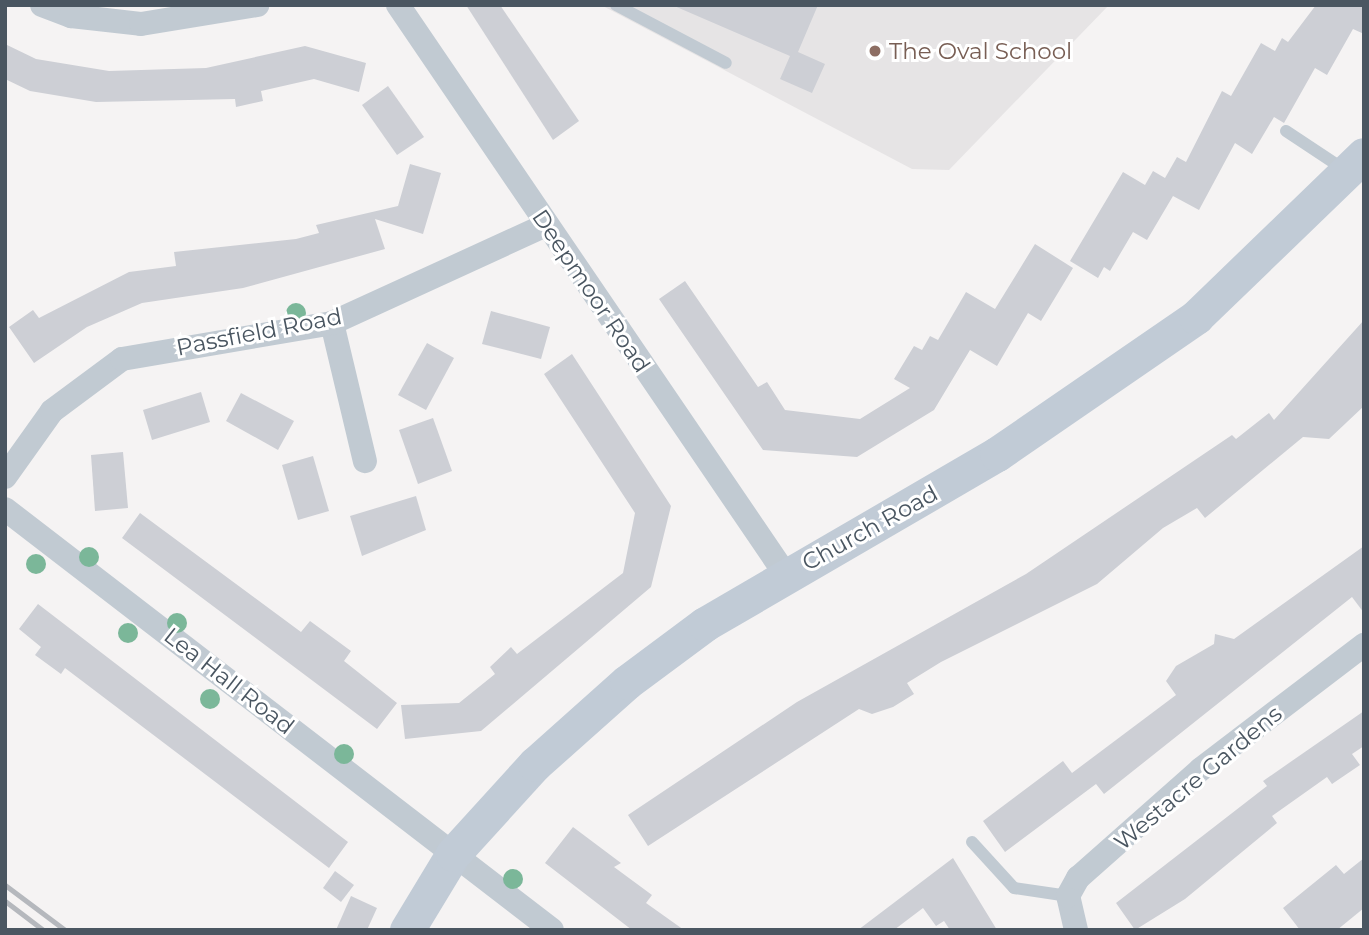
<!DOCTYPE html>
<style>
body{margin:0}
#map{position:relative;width:1369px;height:935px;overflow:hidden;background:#f5f3f3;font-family:Montserrat,sans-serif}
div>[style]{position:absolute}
.education>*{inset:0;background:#e6e4e5}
.building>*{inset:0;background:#cdcfd5}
.lane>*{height:12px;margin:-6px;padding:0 6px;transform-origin:6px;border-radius:6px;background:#c1cad2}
.street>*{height:24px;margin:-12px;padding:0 12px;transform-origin:12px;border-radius:12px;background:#c1cad2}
.secondary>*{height:35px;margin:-17.5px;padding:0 17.5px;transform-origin:17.5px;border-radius:17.5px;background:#c1cbd6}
.rail>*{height:5px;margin:-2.5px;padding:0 2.5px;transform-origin:2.5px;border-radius:2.5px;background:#b5b8bd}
.trees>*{width:20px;height:20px;margin:-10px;border-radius:50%;background:#7bb799}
.dots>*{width:19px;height:19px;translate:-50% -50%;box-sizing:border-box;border:4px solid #fff;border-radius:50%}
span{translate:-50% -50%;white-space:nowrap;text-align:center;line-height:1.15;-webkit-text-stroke:6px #fff;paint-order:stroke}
.education-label{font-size:23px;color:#785e54}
.left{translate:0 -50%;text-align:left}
.street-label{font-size:23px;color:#4a5661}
.frame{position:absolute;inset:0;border:7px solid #4a5661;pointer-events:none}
</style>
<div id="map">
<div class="education">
<i style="clip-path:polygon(601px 5px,1109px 5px,949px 170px,912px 169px)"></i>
</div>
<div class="building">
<i style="clip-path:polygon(466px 5px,500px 5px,579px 121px,553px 140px)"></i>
<i style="clip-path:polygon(672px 5px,818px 5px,798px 52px,825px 64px,812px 93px,780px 79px,790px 56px)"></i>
<i style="clip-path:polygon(1316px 5px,1364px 5px,1364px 34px,1353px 29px,1327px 75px,1315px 68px,1284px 123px,1274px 117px,1252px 154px,1235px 143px,1199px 210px,1173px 196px,1147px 240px,1133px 232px,1110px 271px,1104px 267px,1098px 278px,1070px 261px,1123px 172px,1145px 185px,1153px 171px,1165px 178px,1177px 157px,1186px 162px,1222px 91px,1231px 96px,1261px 43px,1275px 51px,1282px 38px,1288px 42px)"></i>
<i style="clip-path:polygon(5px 44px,36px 59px,109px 71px,206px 68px,305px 46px,366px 63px,359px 92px,314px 79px,261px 91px,263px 101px,236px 107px,235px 99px,96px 102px,30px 91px,5px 79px)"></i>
<i style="clip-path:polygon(388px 86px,424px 137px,397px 155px,362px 105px)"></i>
<i style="clip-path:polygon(410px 164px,441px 173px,423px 234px,375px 219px,385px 249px,243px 288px,142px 303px,87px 327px,34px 363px,9px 327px,33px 310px,39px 318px,129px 272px,176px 266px,174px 252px,296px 239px,319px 233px,316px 225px,398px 206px)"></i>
<i style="clip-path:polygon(1035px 244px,1073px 268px,1041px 321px,1028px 313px,997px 366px,970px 350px,934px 410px,857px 457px,763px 450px,659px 299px,685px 281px,758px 387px,767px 382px,785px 410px,860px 419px,910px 388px,894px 379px,914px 346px,922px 350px,930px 336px,938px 340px,966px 292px,995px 309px)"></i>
<i style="clip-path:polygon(491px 311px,550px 327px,541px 359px,482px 344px)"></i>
<i style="clip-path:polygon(1364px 320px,1364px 406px,1329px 439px,1303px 437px,1205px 518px,1197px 508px,1163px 528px,1097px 584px,941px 662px,907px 683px,914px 694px,893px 707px,872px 714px,859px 709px,648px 846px,628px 815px,797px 702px,1026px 574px,1232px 435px,1236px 439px,1269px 413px,1274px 420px)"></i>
<i style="clip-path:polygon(427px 343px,454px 358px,426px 410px,398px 395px)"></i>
<i style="clip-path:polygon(572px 354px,671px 506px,651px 587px,481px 731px,405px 739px,401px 705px,459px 703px,495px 674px,490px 667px,511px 647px,517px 654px,623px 573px,635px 513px,544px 374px)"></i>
<i style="clip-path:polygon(201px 392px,210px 422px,152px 440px,143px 410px)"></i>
<i style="clip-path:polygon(241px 393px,294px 421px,278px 450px,226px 421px)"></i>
<i style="clip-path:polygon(433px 418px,452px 471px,418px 484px,399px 430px)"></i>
<i style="clip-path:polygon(123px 452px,128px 508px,95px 511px,91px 455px)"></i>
<i style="clip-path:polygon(313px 456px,329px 511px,298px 520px,282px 465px)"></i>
<i style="clip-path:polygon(416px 496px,426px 530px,362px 556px,350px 516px)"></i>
<i style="clip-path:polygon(140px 513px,301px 632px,310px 621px,351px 651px,344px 661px,397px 703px,377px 729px,122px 538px)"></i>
<i style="clip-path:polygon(1364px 546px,1364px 613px,1352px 597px,1104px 794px,1096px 784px,1005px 852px,983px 821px,1063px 761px,1072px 773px,1176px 695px,1166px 681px,1176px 666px,1214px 644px,1215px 634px,1234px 639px)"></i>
<i style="clip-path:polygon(38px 604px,348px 842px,329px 868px,65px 668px,61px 674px,35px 655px,41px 647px,19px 629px)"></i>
<i style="clip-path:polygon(1364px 711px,1364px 746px,1352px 754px,1360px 765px,1332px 784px,1327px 777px,1272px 816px,1277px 823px,1185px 899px,1135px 930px,1116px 903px,1267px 786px,1263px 781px)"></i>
<i style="clip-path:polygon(573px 827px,621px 863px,614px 867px,652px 895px,646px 903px,684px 930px,632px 930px,545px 863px)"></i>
<i style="clip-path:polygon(953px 858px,997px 930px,950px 930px,944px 921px,936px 926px,923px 908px,894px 930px,858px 930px)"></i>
<i style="clip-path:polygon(1364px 858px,1364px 908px,1337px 930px,1300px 930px,1283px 908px,1336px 865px,1344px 874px)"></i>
<i style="clip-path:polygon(335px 871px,354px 885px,341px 902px,323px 888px)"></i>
<i style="clip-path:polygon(351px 896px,377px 908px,367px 930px,336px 930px)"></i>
</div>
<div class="lane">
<i style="left:616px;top:5px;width:124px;rotate:27.8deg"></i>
<i style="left:1286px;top:131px;width:71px;rotate:33.5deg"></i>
<i style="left:972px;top:842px;width:62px;rotate:47.6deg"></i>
<i style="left:1014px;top:888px;width:55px;rotate:8.4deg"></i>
</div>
<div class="street">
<i style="left:42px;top:5px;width:31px;rotate:21deg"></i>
<i style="left:71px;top:16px;width:70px;rotate:6.5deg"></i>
<i style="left:141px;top:24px;width:118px;rotate:-9.3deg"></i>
<i style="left:398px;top:5px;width:690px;rotate:55.76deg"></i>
<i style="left:332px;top:323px;width:142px;rotate:76.6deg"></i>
<i style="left:5px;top:477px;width:81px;rotate:-54.5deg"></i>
<i style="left:52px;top:411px;width:87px;rotate:-36.6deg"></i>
<i style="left:122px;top:359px;width:213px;rotate:-9.7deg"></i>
<i style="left:332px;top:323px;width:235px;rotate:-24.6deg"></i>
<i style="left:5px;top:509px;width:690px;rotate:37.58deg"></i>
<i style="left:1076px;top:930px;width:35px;rotate:-103deg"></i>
<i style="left:1068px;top:896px;width:21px;rotate:-61deg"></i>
<i style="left:1078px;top:878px;width:164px;rotate:-41.5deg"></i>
<i style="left:1201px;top:769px;width:205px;rotate:-37.3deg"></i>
</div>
<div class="secondary">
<i style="left:407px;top:930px;width:89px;rotate:-58.8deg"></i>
<i style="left:453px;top:854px;width:122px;rotate:-47.7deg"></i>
<i style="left:535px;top:764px;width:123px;rotate:-41.7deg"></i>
<i style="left:627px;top:682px;width:97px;rotate:-36.6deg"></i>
<i style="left:705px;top:624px;width:338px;rotate:-30.2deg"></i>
<i style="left:997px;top:454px;width:242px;rotate:-34.5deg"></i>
<i style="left:1196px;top:317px;width:233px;rotate:-44deg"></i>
</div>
<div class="rail">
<i style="left:5px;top:885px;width:75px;rotate:36.9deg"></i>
<i style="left:5px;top:901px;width:48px;rotate:37.3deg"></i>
</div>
<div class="trees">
<i style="left:296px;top:313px"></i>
<i style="left:89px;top:557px"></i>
<i style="left:36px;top:564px"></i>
<i style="left:177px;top:623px"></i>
<i style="left:128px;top:633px"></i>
<i style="left:210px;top:699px"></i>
<i style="left:344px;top:754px"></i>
<i style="left:513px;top:879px"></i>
</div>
<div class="dots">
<i style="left:875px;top:51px;background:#8d6e63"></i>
</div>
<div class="education-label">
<span class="left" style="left:889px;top:51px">The Oval School</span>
</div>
<div class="street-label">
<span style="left:591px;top:291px;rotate:56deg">Deepmoor Road</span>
<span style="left:259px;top:332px;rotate:-11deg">Passfield Road</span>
<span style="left:870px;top:528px;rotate:-29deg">Church Road</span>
<span style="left:229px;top:681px;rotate:38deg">Lea Hall Road</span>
<span style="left:1198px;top:778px;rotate:-40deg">Westacre Gardens</span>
</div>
<div class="frame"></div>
</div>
